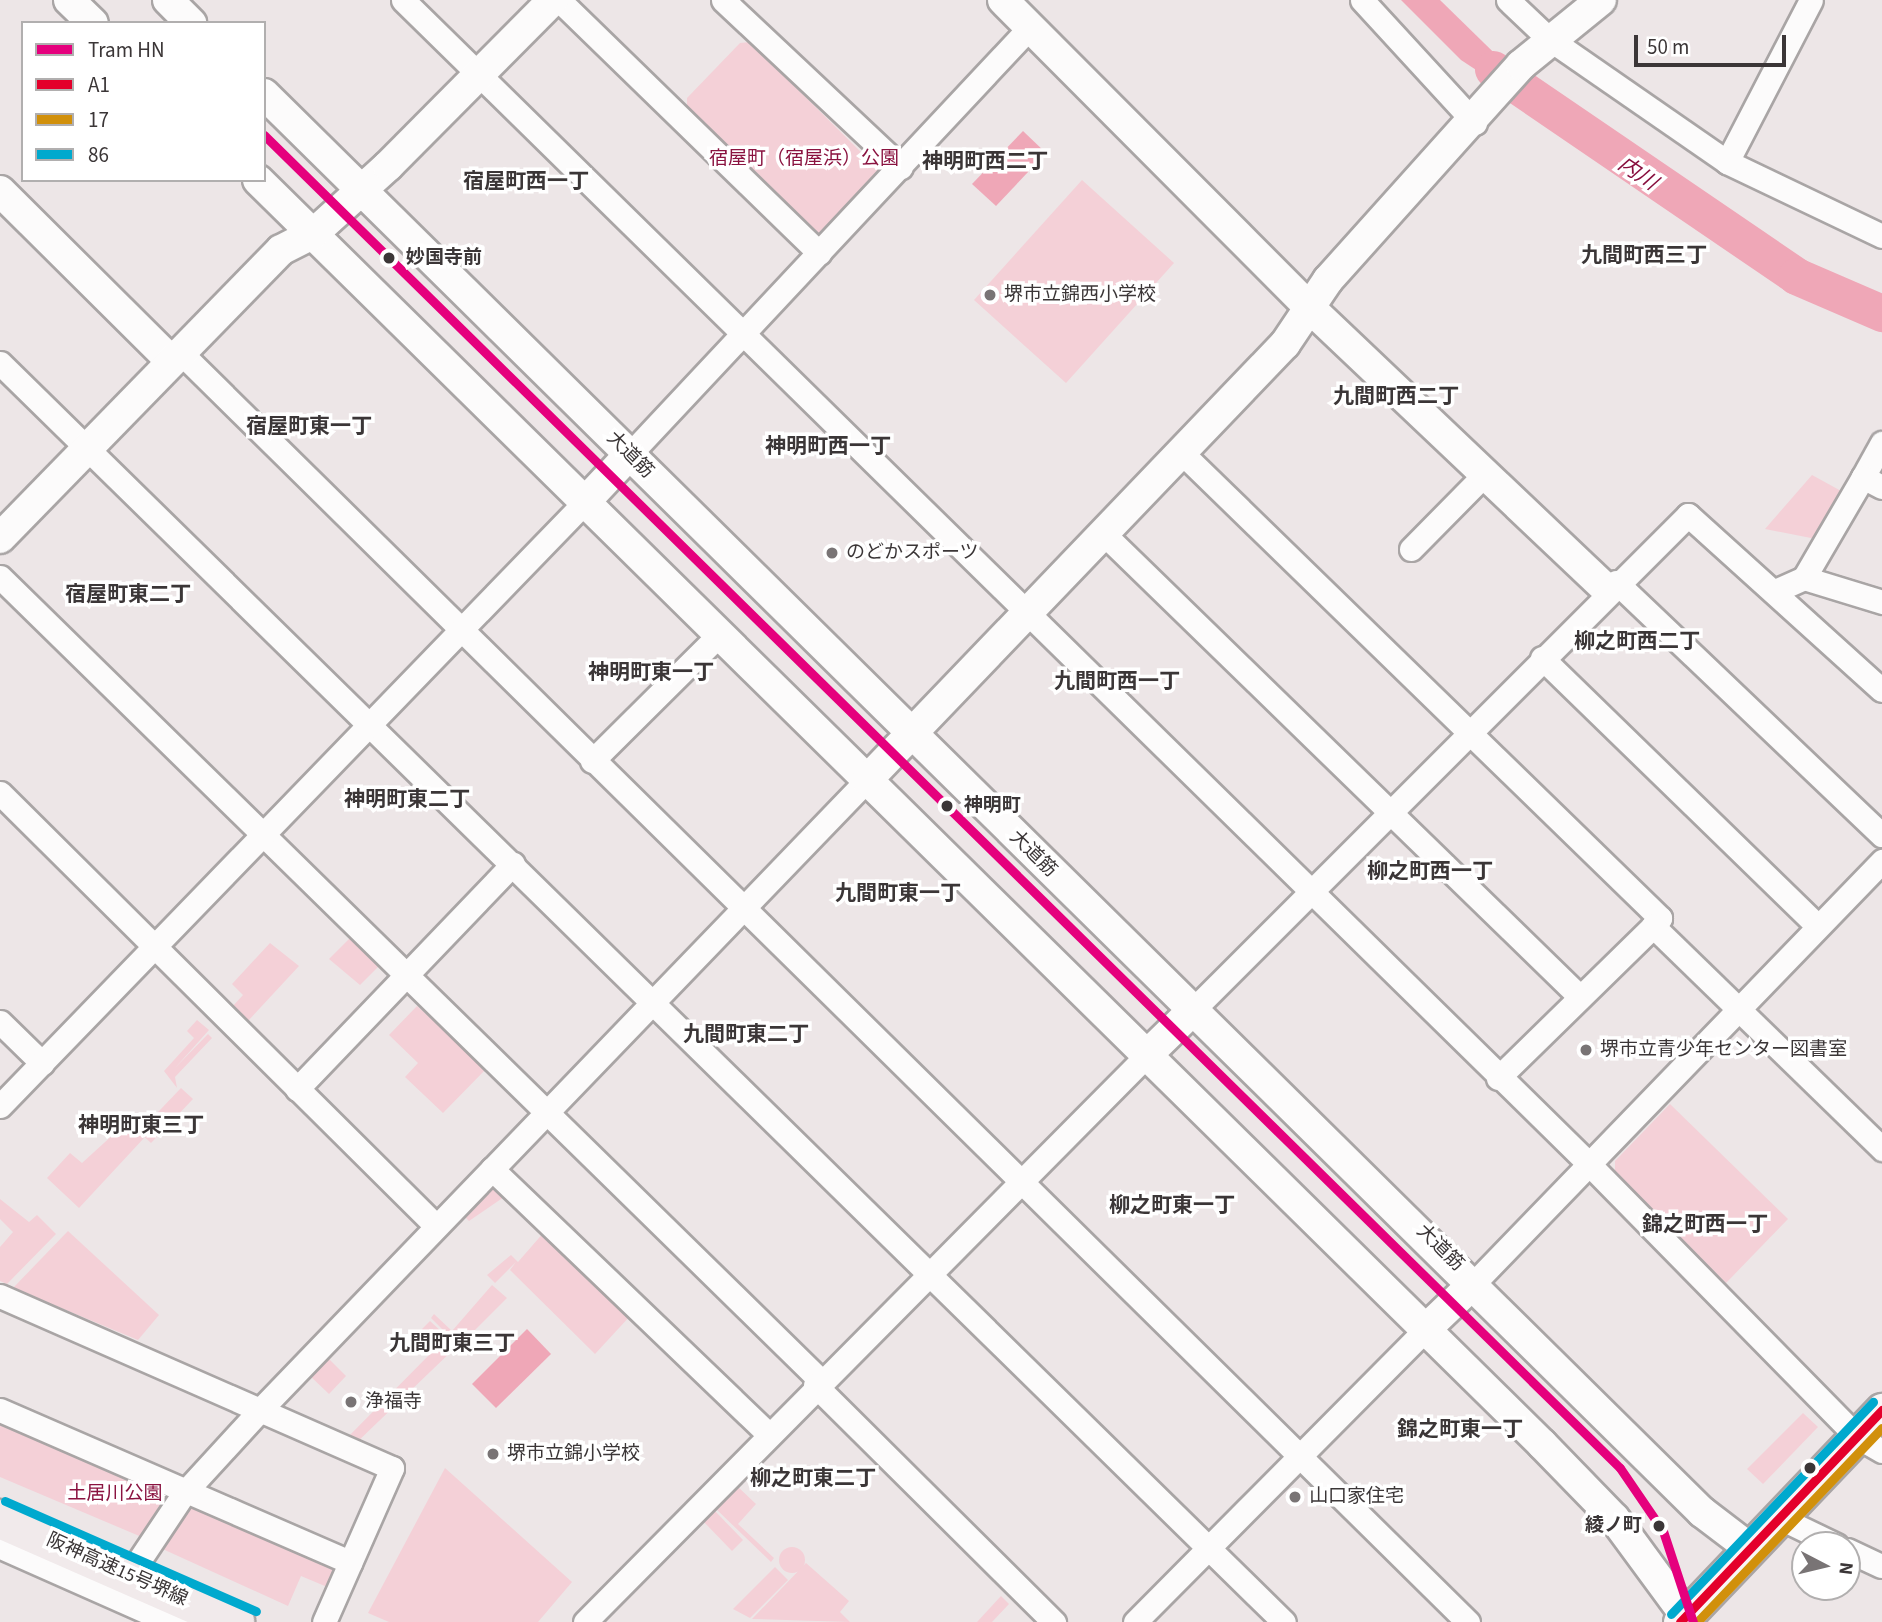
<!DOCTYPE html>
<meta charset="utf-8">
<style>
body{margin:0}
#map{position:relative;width:1882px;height:1622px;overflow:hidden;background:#ede6e7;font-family:"Source Sans 3","Noto Sans JP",sans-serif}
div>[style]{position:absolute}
.green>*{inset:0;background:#f4d0d7}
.round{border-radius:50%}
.water>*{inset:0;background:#efa7b7}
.river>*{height:37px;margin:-18.5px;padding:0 18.5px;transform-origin:18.5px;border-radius:18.5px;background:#efa7b7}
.roads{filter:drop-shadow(2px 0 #a9a5a5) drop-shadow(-2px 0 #a9a5a5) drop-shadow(0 2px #a9a5a5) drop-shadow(0 -2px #a9a5a5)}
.minor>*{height:23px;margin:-11.5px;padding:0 11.5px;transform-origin:11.5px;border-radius:11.5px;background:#fcfbfb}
.tertiary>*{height:30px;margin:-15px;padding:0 15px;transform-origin:15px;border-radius:15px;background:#fcfbfb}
.secondary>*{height:33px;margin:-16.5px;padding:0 16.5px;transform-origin:16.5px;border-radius:16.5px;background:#f9f6f6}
.motorway>*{height:38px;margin:-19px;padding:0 19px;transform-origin:19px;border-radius:19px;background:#f1eaeb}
.bus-1>*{height:9px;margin:-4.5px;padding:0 4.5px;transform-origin:4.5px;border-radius:4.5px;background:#e4002b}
.bus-2>*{height:9px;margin:-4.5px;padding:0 4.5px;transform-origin:4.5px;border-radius:4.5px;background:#d1900b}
.bus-3>*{height:9px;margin:-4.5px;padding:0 4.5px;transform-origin:4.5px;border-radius:4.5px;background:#00a9ce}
.tram-1>*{height:9px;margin:-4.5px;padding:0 4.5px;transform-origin:4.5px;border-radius:4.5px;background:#e5007d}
.dots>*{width:19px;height:19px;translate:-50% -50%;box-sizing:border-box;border:4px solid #fff;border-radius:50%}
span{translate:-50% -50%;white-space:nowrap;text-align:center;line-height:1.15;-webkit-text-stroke:7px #fff;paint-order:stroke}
.park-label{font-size:19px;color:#8a1340}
.stop-label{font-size:19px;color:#3b3637;font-weight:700}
.left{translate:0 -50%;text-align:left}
.right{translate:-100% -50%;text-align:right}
.poi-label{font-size:19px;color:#3b3637}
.street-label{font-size:19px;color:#3b3637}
.neighbourhood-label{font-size:21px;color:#3b3637;font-weight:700}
.water-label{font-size:21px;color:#880f3e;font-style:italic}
.legend{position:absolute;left:21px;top:21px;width:245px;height:161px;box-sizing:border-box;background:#fff;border:2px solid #b1afaf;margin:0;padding:9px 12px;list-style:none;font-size:21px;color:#3b3637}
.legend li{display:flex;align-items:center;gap:14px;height:35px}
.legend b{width:35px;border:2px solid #b1afaf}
.north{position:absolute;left:1791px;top:1531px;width:70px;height:70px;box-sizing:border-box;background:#fff;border:2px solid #b1afaf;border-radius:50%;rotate:97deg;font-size:19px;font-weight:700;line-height:28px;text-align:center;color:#3b3637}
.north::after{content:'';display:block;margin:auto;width:24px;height:32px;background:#797475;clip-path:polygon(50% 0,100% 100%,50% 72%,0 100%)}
.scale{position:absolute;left:1634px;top:35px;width:152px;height:32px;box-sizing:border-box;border:4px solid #3b3637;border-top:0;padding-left:9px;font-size:21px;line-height:24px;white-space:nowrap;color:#3b3637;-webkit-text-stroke:5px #fff;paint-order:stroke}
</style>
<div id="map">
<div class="green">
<i style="clip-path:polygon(750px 42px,878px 169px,879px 180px,826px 234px,816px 234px,687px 108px,687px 98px,740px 43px)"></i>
<i style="clip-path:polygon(1082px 180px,1174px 263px,1066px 383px,974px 300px)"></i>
<i style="clip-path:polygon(1812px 475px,1843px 492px,1816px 539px,1765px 529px)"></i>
<i style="clip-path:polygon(354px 934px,382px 963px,360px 985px,329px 959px)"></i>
<i style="clip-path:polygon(270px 943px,299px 966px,248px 1021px,232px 1007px,243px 995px,232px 984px)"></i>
<i style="clip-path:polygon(417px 1006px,487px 1068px,443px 1113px,405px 1077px,418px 1063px,389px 1035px)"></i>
<i style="clip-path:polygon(197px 1020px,209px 1030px,175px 1068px,208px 1034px,212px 1038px,175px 1077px,177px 1088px,164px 1071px,194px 1038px,187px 1031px)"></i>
<i style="clip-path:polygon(181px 1088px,193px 1099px,151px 1143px,139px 1132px)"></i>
<i style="clip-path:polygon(1670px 1104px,1788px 1219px,1726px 1283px,1615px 1175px,1615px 1161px)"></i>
<i style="clip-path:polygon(127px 1122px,144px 1138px,79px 1208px,47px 1178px,70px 1153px,82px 1163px)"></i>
<i style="clip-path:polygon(491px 1184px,504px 1197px,469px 1221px,461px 1213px)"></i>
<i style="clip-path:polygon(0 1199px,29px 1222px,37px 1215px,56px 1234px,7px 1284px,0 1281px,0 1247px,13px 1232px,0 1219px)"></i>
<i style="clip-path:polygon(68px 1231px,159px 1315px,138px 1340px,13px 1288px)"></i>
<i style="clip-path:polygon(545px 1231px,631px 1315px,595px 1354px,510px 1270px,516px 1262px,495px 1283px,487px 1275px,511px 1255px,518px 1262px)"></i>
<i style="clip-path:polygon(492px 1285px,507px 1298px,459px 1346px,431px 1318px,434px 1314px,452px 1331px)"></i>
<i style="clip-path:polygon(430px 1321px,457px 1346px,353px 1446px,344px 1441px,433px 1351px,422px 1329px)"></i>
<i style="clip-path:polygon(326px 1356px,346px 1376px,329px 1394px,308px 1374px)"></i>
<i style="clip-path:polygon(1803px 1413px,1818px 1427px,1763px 1484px,1747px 1469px)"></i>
<i style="clip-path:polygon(0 1415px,173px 1495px,144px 1538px,0 1477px)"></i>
<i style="clip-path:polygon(445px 1468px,572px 1582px,538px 1622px,389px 1622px,368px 1613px)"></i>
<i style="clip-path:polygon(737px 1486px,756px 1504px,738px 1524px,774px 1558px,771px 1562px,715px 1508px)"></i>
<i style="clip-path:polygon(188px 1500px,342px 1566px,332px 1589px,301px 1576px,288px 1606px,156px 1546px)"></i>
<i style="clip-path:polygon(714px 1510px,743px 1540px,732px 1551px,703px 1521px)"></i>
<i class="round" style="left:779px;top:1547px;width:26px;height:26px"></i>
<i style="clip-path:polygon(806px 1563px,849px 1601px,840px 1612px,850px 1622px,752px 1619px)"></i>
<i style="clip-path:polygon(775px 1567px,788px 1580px,750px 1618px,733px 1609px)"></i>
<i style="clip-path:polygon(1001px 1596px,1009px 1604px,992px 1622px,977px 1622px)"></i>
</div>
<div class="water">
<i style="clip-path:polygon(1401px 0,1440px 0,1527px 85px,1528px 104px,1461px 60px)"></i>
<i style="clip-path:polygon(1023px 131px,1046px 153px,996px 206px,972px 184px)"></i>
<i style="clip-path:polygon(527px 1329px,551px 1354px,496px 1408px,472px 1384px)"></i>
</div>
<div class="river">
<i style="left:1493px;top:69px;width:367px;rotate:34.3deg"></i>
<i style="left:1796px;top:276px;width:94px;rotate:23.3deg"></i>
</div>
<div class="roads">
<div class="minor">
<i style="left:403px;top:0;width:1660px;rotate:44.46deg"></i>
<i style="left:1588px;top:1163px;width:383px;rotate:45.5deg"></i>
<i style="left:1856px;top:1436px;width:30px;rotate:30deg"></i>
<i style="left:559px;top:0;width:363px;rotate:44.2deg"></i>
<i style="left:723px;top:0;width:244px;rotate:43.2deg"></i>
<i style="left:1362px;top:0;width:167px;rotate:47.4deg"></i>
<i style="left:1508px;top:0;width:55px;rotate:43.5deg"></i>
<i style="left:1548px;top:38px;width:218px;rotate:34.7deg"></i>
<i style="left:1727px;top:162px;width:172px;rotate:25.5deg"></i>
<i style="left:1727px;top:162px;width:182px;rotate:-62.6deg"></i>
<i style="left:180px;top:352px;width:1809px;rotate:44.6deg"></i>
<i style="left:0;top:363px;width:1798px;rotate:44.44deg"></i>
<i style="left:1182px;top:453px;width:667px;rotate:44.21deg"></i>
<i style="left:1660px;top:918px;width:11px;rotate:131deg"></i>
<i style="left:1653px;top:926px;width:320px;rotate:44.2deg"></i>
<i style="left:630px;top:454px;width:584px;rotate:-46.87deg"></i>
<i style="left:1863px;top:477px;width:39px;rotate:-61deg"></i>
<i style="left:1105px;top:535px;width:660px;rotate:44.2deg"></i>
<i style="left:1411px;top:549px;width:108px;rotate:-45.4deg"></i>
<i style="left:0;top:577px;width:1148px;rotate:44.4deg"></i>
<i style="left:1804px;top:578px;width:82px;rotate:17.1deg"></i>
<i style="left:1616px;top:582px;width:367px;rotate:43.6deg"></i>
<i style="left:1775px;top:591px;width:32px;rotate:-24deg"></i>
<i style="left:1804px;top:578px;width:117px;rotate:-59.7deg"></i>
<i style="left:1863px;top:477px;width:21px;rotate:28deg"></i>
<i style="left:1542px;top:658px;width:383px;rotate:44.2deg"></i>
<i style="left:592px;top:761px;width:177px;rotate:-44.8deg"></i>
<i style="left:0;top:793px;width:614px;rotate:44.8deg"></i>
<i style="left:1193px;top:1010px;width:700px;rotate:-45deg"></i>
<i style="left:1688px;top:515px;width:261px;rotate:42.1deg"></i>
<i style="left:0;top:1022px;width:59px;rotate:44.3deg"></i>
<i style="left:1498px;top:1078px;width:217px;rotate:-44.4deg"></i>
<i style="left:297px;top:1089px;width:312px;rotate:-46.2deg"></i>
<i style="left:0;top:1106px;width:838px;rotate:-45.92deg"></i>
<i style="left:492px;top:1169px;width:380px;rotate:43.8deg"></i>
<i style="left:1475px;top:1282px;width:586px;rotate:-45.97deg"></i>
<i style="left:0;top:1296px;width:428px;rotate:23.7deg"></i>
<i style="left:392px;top:1468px;width:168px;rotate:113.8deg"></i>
<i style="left:815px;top:1385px;width:337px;rotate:44.8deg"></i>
<i style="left:0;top:1410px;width:382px;rotate:23.5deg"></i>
<i style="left:1776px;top:1516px;width:67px;rotate:25.8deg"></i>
<i style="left:1847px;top:1550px;width:38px;rotate:25deg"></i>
<i style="left:132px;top:1571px;width:94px;rotate:-56.3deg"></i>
<i style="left:184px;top:1493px;width:114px;rotate:-47.5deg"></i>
<i style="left:261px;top:1409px;width:873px;rotate:-46.07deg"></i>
<i style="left:585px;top:1622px;width:798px;rotate:-45.25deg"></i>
<i style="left:1135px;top:1622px;width:412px;rotate:-45.2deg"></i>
</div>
<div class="tertiary">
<i style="left:69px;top:0;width:33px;rotate:44deg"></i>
<i style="left:168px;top:0;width:33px;rotate:45deg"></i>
<i style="left:1003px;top:0;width:435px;rotate:45.1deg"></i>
<i style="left:1310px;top:308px;width:410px;rotate:43.5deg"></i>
<i style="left:264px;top:94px;width:2020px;rotate:44.6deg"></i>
<i style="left:1702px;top:1512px;width:58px;rotate:37.3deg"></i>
<i style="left:258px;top:180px;width:1802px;rotate:44.55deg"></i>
<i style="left:1542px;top:1444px;width:103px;rotate:45.8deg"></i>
<i style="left:1614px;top:1518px;width:122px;rotate:53.7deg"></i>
<i style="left:0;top:191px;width:241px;rotate:44.8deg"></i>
<i style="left:583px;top:504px;width:69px;rotate:-46.8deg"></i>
<i style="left:0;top:538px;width:402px;rotate:-45.7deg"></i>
<i style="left:281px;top:250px;width:36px;rotate:-27deg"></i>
<i style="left:313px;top:234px;width:101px;rotate:-42.2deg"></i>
<i style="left:388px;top:166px;width:234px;rotate:-45.2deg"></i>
<i style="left:867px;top:780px;width:604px;rotate:-46.21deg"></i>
<i style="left:1285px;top:344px;width:77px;rotate:-56.1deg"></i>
<i style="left:1328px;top:280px;width:289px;rotate:-48.1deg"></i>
<i style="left:1521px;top:65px;width:103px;rotate:-39.1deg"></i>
<i style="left:1147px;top:1055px;width:64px;rotate:-44.4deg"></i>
<i style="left:1425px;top:1330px;width:69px;rotate:-43.8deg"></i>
<i style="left:0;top:1543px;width:195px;rotate:23.9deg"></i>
</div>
<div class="secondary">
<i style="left:1680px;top:1622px;width:293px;rotate:-46.4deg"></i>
</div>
<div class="motorway">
<i style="left:0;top:1519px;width:257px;rotate:23.7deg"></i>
</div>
</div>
<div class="bus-1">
<i style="left:1680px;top:1622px;width:293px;rotate:-46.4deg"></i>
</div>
<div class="bus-2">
<i style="left:1697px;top:1622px;width:268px;rotate:-46.4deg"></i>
</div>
<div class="bus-3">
<i style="left:5px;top:1501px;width:274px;rotate:23.7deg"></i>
<i style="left:1671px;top:1614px;width:293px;rotate:-46.4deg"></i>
</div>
<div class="tram-1">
<i style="left:264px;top:135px;width:1901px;rotate:44.51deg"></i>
<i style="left:1620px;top:1468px;width:76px;rotate:55.7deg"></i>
<i style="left:1663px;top:1531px;width:96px;rotate:71.8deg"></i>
</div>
<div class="dots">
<i style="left:389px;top:258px;background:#3b3637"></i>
<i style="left:990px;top:295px;background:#797475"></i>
<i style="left:832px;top:553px;background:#797475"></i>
<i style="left:947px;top:806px;background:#3b3637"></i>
<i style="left:1586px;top:1050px;background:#797475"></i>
<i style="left:351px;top:1402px;background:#797475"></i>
<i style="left:493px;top:1454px;background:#797475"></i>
<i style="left:1810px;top:1468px;background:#3b3637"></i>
<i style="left:1295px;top:1497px;background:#797475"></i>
<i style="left:1659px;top:1526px;background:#3b3637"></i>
</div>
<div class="park-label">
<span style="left:804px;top:159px">宿屋町（宿屋浜）公園</span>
<span style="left:115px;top:1494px">土居川公園</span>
</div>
<div class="stop-label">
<span class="left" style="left:406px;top:258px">妙国寺前</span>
<span class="left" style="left:964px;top:806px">神明町</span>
<span class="right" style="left:1642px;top:1526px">綾ノ町</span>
</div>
<div class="poi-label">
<span class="left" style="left:1004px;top:295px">堺市立錦西小学校</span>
<span class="left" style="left:846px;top:553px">のどかスポーツ</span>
<span class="left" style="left:1600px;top:1050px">堺市立青少年センター図書室</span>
<span class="left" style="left:365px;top:1402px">浄福寺</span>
<span class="left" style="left:507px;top:1454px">堺市立錦小学校</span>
<span class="left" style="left:1309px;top:1497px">山口家住宅</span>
</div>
<div class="street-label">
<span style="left:630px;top:455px;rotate:45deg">大道筋</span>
<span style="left:1033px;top:854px;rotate:44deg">大道筋</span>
<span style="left:1440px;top:1248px;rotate:44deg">大道筋</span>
<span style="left:117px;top:1570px;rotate:24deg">阪神高速15号堺線</span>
</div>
<div class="neighbourhood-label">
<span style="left:985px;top:161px">神明町西二丁</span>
<span style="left:526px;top:181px">宿屋町西一丁</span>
<span style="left:1644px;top:255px">九間町西三丁</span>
<span style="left:1396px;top:396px">九間町西二丁</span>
<span style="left:309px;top:426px">宿屋町東一丁</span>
<span style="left:828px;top:446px">神明町西一丁</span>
<span style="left:128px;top:594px">宿屋町東二丁</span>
<span style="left:1637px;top:641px">柳之町西二丁</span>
<span style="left:651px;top:672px">神明町東一丁</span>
<span style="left:1117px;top:681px">九間町西一丁</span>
<span style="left:407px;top:799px">神明町東二丁</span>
<span style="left:1430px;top:871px">柳之町西一丁</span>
<span style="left:898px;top:893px">九間町東一丁</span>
<span style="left:746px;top:1034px">九間町東二丁</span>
<span style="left:141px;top:1125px">神明町東三丁</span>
<span style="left:1172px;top:1205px">柳之町東一丁</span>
<span style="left:1705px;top:1224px">錦之町西一丁</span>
<span style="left:452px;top:1343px">九間町東三丁</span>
<span style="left:1460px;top:1429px">錦之町東一丁</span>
<span style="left:813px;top:1478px">柳之町東二丁</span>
</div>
<div class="water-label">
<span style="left:1638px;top:173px;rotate:34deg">内川</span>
</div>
<ul class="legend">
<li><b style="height:9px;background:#e5007d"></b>Tram HN</li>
<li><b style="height:9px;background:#e4002b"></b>A1</li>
<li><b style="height:9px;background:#d1900b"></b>17</li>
<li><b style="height:9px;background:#00a9ce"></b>86</li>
</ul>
<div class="north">N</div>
<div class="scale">50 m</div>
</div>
